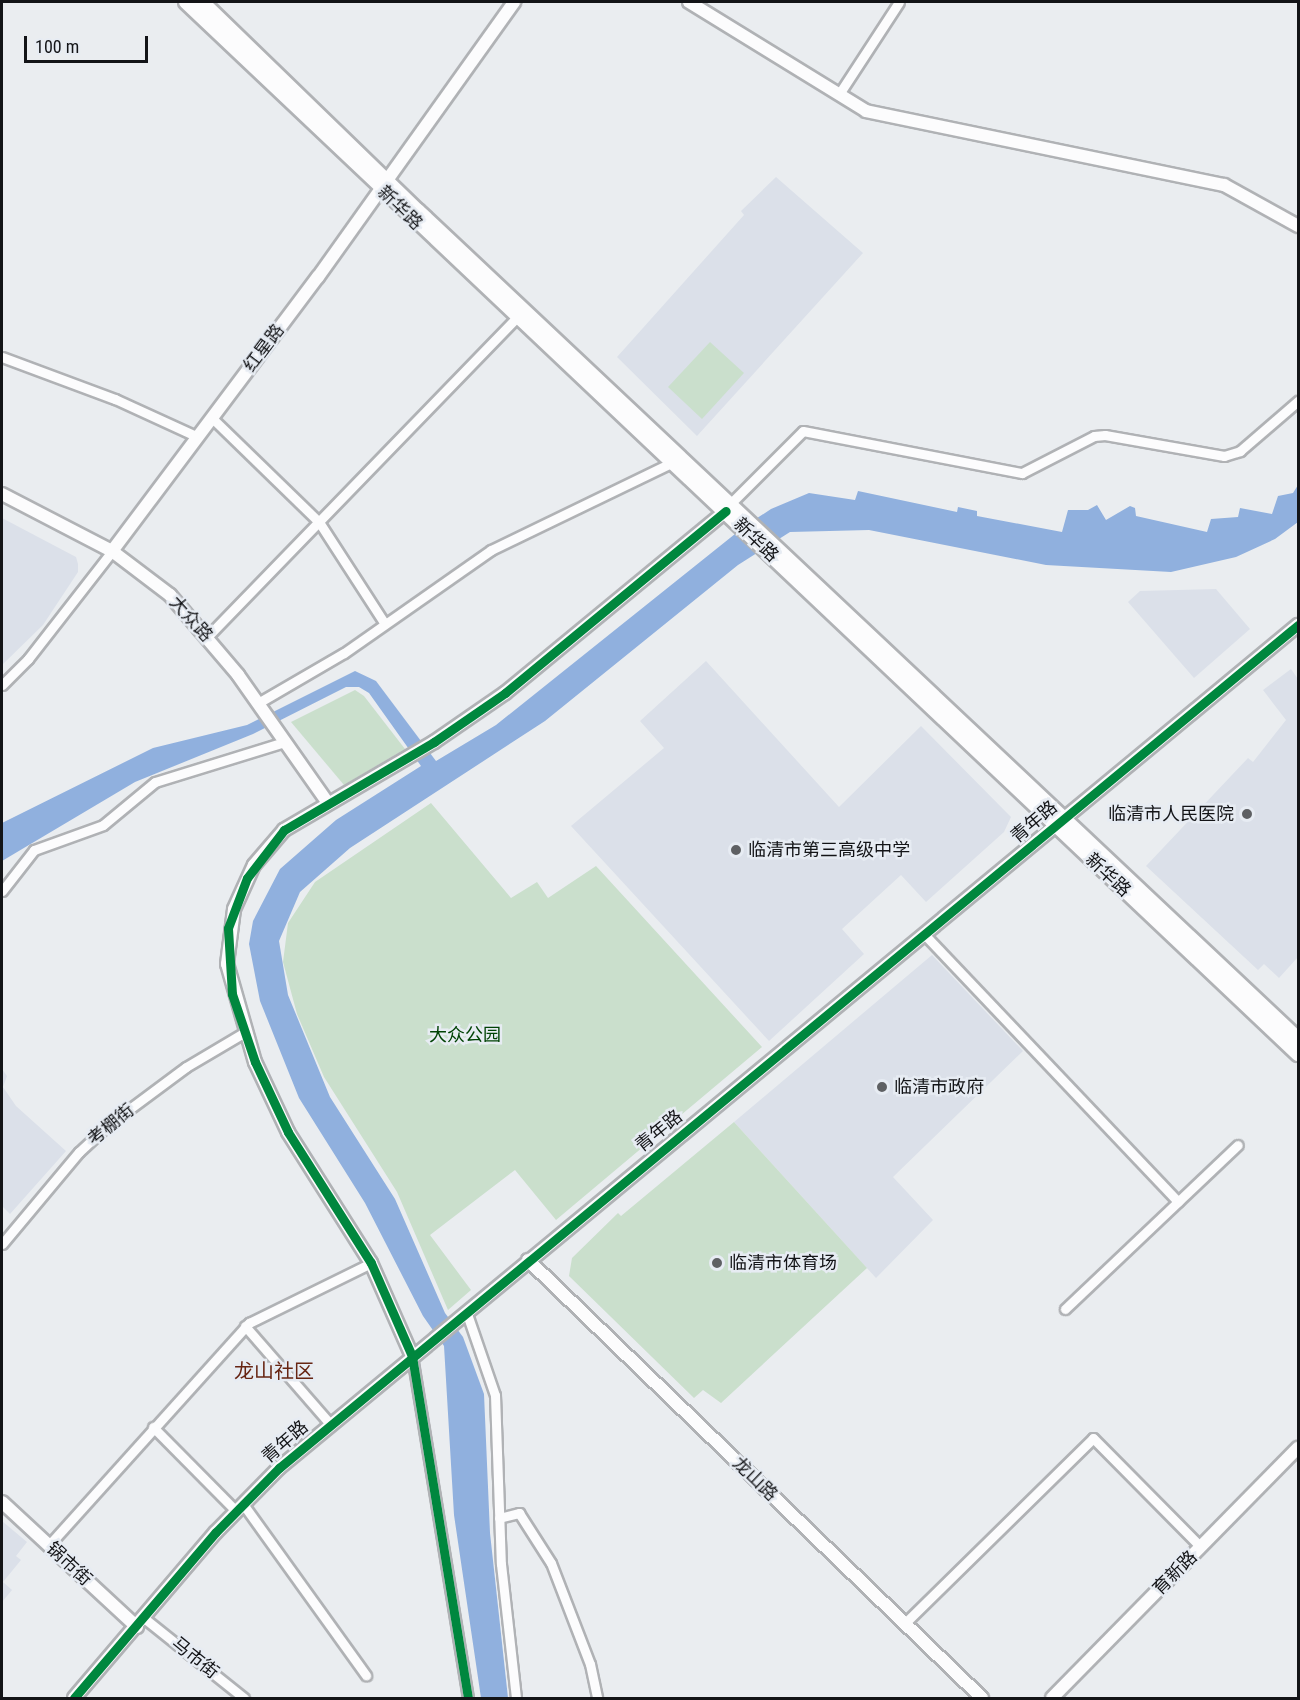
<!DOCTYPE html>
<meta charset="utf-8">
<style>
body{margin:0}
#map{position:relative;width:1300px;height:1700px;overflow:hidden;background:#eaedf0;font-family:"Roboto Condensed","Noto Sans SC",sans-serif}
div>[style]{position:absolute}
.built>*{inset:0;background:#dbe0e9}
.green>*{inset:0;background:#cadfcc}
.water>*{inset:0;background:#90b0de}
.roads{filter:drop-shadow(2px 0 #b0b2b5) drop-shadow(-2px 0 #b0b2b5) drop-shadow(0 2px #b0b2b5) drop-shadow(0 -2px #b0b2b5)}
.minor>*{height:9px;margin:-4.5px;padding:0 4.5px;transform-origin:4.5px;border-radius:4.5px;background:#fcfcfd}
.tertiary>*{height:12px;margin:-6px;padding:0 6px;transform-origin:6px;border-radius:6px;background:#fcfcfd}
.secondary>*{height:14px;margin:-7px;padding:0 7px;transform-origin:7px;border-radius:7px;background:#fcfcfd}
.cycleway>*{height:9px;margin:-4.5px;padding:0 4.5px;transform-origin:4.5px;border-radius:4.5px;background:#00873e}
.dots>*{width:16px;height:16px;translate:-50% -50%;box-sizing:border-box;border:3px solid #e7ecf3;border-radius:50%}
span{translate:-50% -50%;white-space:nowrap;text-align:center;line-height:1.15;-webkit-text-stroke:5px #e7ecf3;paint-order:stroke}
.street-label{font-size:18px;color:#131417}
.poi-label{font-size:18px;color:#131417}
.right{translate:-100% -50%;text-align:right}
.left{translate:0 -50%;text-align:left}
.park-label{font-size:18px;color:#004305}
.neighbourhood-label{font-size:20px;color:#672513}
.frame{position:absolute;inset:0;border:3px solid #131417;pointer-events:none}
.scale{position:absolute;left:24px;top:36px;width:124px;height:27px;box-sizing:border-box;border:3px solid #131417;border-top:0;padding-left:8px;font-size:18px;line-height:21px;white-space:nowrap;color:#131417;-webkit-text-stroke:4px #e7ecf3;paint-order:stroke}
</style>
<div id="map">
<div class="built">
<i style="clip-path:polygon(776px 177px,863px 253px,697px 436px,617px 357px,744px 215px,741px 211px)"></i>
<i style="clip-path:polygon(2px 518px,76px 557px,78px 564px,78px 572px,43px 625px,2px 665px)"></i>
<i style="clip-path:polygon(1216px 589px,1250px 629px,1194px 678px,1128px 602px,1140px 591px)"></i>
<i style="clip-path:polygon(706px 661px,839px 807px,921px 726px,1011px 817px,1004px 832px,926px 902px,901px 875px,842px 929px,864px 954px,769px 1041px,571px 826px,664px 748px,640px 721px)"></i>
<i style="clip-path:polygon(1291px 669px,1298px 679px,1298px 957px,1279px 978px,1264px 964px,1258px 970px,1146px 866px,1248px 758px,1253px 762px,1286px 720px,1263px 690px)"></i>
<i style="clip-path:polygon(932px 955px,1023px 1051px,893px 1177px,933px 1220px,876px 1278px,734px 1122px)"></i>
<i style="clip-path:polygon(2px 1069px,7px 1076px,3px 1087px,16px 1106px,66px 1151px,10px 1214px,2px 1206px)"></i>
<i style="clip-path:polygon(2px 1521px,27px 1542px,16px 1556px,21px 1560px,3px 1582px,12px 1590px,2px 1602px)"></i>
</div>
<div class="green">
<i style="clip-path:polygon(710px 342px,744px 373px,702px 419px,668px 387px)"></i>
<i style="clip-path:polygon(355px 690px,364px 696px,405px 749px,344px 785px,291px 722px)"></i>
<i style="clip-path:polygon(431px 803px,511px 898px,537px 882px,548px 898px,596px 866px,762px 1047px,556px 1220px,515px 1170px,430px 1235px,471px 1290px,448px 1310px,397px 1192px,324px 1077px,297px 1014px,283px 962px,288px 923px,315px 882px)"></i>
<i style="clip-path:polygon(734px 1122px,867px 1268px,721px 1403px,703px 1390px,694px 1398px,569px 1276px,572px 1258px,618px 1213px,621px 1216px)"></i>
</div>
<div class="water">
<i style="clip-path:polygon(1298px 485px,1298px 522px,1275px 539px,1236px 557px,1171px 572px,1046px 565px,869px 530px,790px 532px,738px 565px,545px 721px,350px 848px,300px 892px,279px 941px,288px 995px,330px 1097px,395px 1199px,445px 1313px,463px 1337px,484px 1394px,490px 1533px,508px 1698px,481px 1698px,454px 1515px,444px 1346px,423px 1316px,365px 1203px,299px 1098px,260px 1001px,249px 944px,253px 921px,280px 869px,336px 820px,421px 766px,369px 693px,359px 687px,346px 687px,253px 734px,135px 782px,2px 861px,2px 823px,153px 748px,247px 725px,355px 671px,376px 681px,436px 761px,496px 725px,745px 526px,771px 509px,809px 493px,855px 500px,858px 491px,957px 512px,958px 507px,977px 511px,977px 516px,1062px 532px,1068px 510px,1088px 510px,1097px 505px,1106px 520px,1130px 506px,1135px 508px,1136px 516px,1207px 532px,1211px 519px,1238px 517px,1240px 508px,1272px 514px,1278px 496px,1293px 493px)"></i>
</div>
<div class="roads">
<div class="minor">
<i style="left:841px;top:91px;width:106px;rotate:-56.9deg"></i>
<i style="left:2px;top:357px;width:121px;rotate:20.4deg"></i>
<i style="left:115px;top:399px;width:91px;rotate:24.6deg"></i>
<i style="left:212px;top:418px;width:149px;rotate:44.2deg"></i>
<i style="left:319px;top:522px;width:121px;rotate:57.1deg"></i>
<i style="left:732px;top:502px;width:100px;rotate:-45deg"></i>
<i style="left:803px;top:431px;width:223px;rotate:10.9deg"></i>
<i style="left:1022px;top:473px;width:81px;rotate:-27.2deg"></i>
<i style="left:1094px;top:436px;width:11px;rotate:-5deg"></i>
<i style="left:1105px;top:435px;width:121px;rotate:10deg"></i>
<i style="left:1224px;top:456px;width:17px;rotate:-17deg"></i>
<i style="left:1240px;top:451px;width:77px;rotate:-40.8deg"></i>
<i style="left:208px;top:636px;width:443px;rotate:-45.9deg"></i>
<i style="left:2px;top:685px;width:37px;rotate:-45deg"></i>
<i style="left:28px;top:659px;width:137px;rotate:-52.1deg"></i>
<i style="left:258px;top:703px;width:99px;rotate:-30.2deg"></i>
<i style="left:344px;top:653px;width:179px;rotate:-35deg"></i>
<i style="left:491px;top:550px;width:202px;rotate:-25.8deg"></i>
<i style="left:2px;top:891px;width:52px;rotate:-52deg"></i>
<i style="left:34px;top:850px;width:73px;rotate:-19.9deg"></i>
<i style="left:103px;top:825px;width:67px;rotate:-39.6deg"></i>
<i style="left:155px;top:782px;width:135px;rotate:-17.2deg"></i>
<i style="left:924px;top:934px;width:369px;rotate:46.5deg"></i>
<i style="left:2px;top:1244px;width:120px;rotate:-50.1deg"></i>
<i style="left:79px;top:1152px;width:40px;rotate:-43deg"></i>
<i style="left:108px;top:1125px;width:97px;rotate:-36.6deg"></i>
<i style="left:186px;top:1067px;width:69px;rotate:-30.7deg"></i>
<i style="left:1065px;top:1309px;width:238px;rotate:-43.5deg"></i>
<i style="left:466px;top:1311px;width:89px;rotate:71deg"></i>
<i style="left:495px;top:1395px;width:169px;rotate:88deg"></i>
<i style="left:501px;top:1564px;width:135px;rotate:83.6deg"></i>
<i style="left:245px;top:1326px;width:131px;rotate:49deg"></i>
<i style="left:412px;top:1356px;width:347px;rotate:80.7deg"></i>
<i style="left:153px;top:1427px;width:118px;rotate:45.3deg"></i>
<i style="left:243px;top:1504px;width:211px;rotate:54.3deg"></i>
<i style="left:499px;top:1518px;width:21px;rotate:-14deg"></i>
<i style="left:519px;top:1513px;width:59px;rotate:57.4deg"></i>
<i style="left:551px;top:1563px;width:108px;rotate:68.9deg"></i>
<i style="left:590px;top:1664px;width:35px;rotate:78deg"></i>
<i style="left:49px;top:1545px;width:299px;rotate:-48deg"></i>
<i style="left:249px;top:1323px;width:136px;rotate:-26.2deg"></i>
<i style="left:144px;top:1618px;width:128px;rotate:38.7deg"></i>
<i style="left:904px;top:1624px;width:265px;rotate:-44.5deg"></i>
<i style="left:1093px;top:1438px;width:153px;rotate:45.3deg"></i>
</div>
<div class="tertiary">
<i style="left:689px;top:2px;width:208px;rotate:31.6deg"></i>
<i style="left:866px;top:111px;width:366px;rotate:11.7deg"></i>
<i style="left:1224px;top:185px;width:85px;rotate:29deg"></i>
<i style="left:2px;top:494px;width:124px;rotate:27.4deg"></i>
<i style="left:112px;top:551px;width:73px;rotate:37.2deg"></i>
<i style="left:170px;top:595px;width:105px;rotate:49.6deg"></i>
<i style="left:238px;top:675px;width:156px;rotate:54.9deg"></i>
<i style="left:112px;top:551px;width:343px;rotate:-53.1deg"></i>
<i style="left:318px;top:277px;width:338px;rotate:-54.5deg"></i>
<i style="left:528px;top:1260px;width:631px;rotate:43.97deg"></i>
<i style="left:412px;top:1356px;width:102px;rotate:-113.8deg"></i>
<i style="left:371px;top:1263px;width:155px;rotate:-122.4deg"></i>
<i style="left:288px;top:1132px;width:77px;rotate:-115.2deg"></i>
<i style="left:255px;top:1062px;width:102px;rotate:-105.9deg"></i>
<i style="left:227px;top:964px;width:55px;rotate:-82.7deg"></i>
<i style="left:234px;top:909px;width:48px;rotate:-65.6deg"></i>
<i style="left:254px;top:865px;width:46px;rotate:-49.4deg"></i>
<i style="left:284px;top:830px;width:174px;rotate:-30.4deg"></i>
<i style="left:434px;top:742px;width:86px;rotate:-34.6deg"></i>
<i style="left:505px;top:693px;width:286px;rotate:-39.5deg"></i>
<i style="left:2px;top:1502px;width:184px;rotate:42.8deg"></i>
<i style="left:74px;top:1698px;width:218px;rotate:-49.5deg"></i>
<i style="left:216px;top:1532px;width:90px;rotate:-45.5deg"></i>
<i style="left:279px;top:1468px;width:1323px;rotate:-39.6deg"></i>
<i style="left:1052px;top:1698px;width:351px;rotate:-45.5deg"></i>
</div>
<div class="secondary">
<i style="left:186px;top:2px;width:1531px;rotate:43.41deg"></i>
<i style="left:202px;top:2px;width:301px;rotate:44.1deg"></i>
<i style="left:418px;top:211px;width:1208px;rotate:43.26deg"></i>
</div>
</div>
<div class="cycleway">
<i style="left:74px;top:1698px;width:218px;rotate:-49.5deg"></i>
<i style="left:216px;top:1532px;width:90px;rotate:-45.5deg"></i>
<i style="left:279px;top:1468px;width:1323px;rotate:-39.6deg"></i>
<i style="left:468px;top:1698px;width:347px;rotate:-99.3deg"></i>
<i style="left:412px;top:1356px;width:102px;rotate:-113.8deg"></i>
<i style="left:371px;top:1263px;width:155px;rotate:-122.4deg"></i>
<i style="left:288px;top:1132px;width:77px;rotate:-115.2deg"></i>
<i style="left:255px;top:1062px;width:72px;rotate:-108.7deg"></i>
<i style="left:232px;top:994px;width:66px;rotate:-93.5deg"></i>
<i style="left:228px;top:928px;width:53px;rotate:-69.2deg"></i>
<i style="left:247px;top:878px;width:61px;rotate:-52.4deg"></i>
<i style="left:284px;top:830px;width:174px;rotate:-30.4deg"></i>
<i style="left:434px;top:742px;width:86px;rotate:-34.6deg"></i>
<i style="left:505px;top:693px;width:286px;rotate:-39.5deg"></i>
</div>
<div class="dots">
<i style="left:1247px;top:814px;background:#5e6063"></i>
<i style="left:736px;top:850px;background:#5e6063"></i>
<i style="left:882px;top:1087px;background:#5e6063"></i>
<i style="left:717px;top:1263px;background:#5e6063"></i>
</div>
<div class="street-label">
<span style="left:400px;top:208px;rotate:44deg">新华路</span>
<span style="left:264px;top:348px;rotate:-53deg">红星路</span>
<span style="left:756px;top:540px;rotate:44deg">新华路</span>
<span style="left:191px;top:619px;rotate:48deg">大众路</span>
<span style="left:1034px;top:822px;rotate:-40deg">青年路</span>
<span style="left:1108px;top:875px;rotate:43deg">新华路</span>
<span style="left:111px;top:1125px;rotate:-39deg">考棚街</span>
<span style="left:659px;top:1131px;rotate:-39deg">青年路</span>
<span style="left:285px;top:1442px;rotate:-41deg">青年路</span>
<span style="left:755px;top:1479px;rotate:44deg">龙山路</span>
<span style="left:69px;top:1564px;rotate:43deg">锅市街</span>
<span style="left:1175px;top:1573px;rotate:-45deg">育新路</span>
<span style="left:195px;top:1658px;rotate:39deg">马市街</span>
</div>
<div class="poi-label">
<span class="right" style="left:1234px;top:814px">临清市人民医院</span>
<span class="left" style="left:748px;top:850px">临清市第三高级中学</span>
<span class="left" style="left:894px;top:1087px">临清市政府</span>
<span class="left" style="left:729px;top:1263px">临清市体育场</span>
</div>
<div class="park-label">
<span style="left:465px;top:1035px">大众公园</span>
</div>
<div class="neighbourhood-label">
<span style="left:274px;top:1371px">龙山社区</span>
</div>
<div class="frame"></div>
<div class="scale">100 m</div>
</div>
